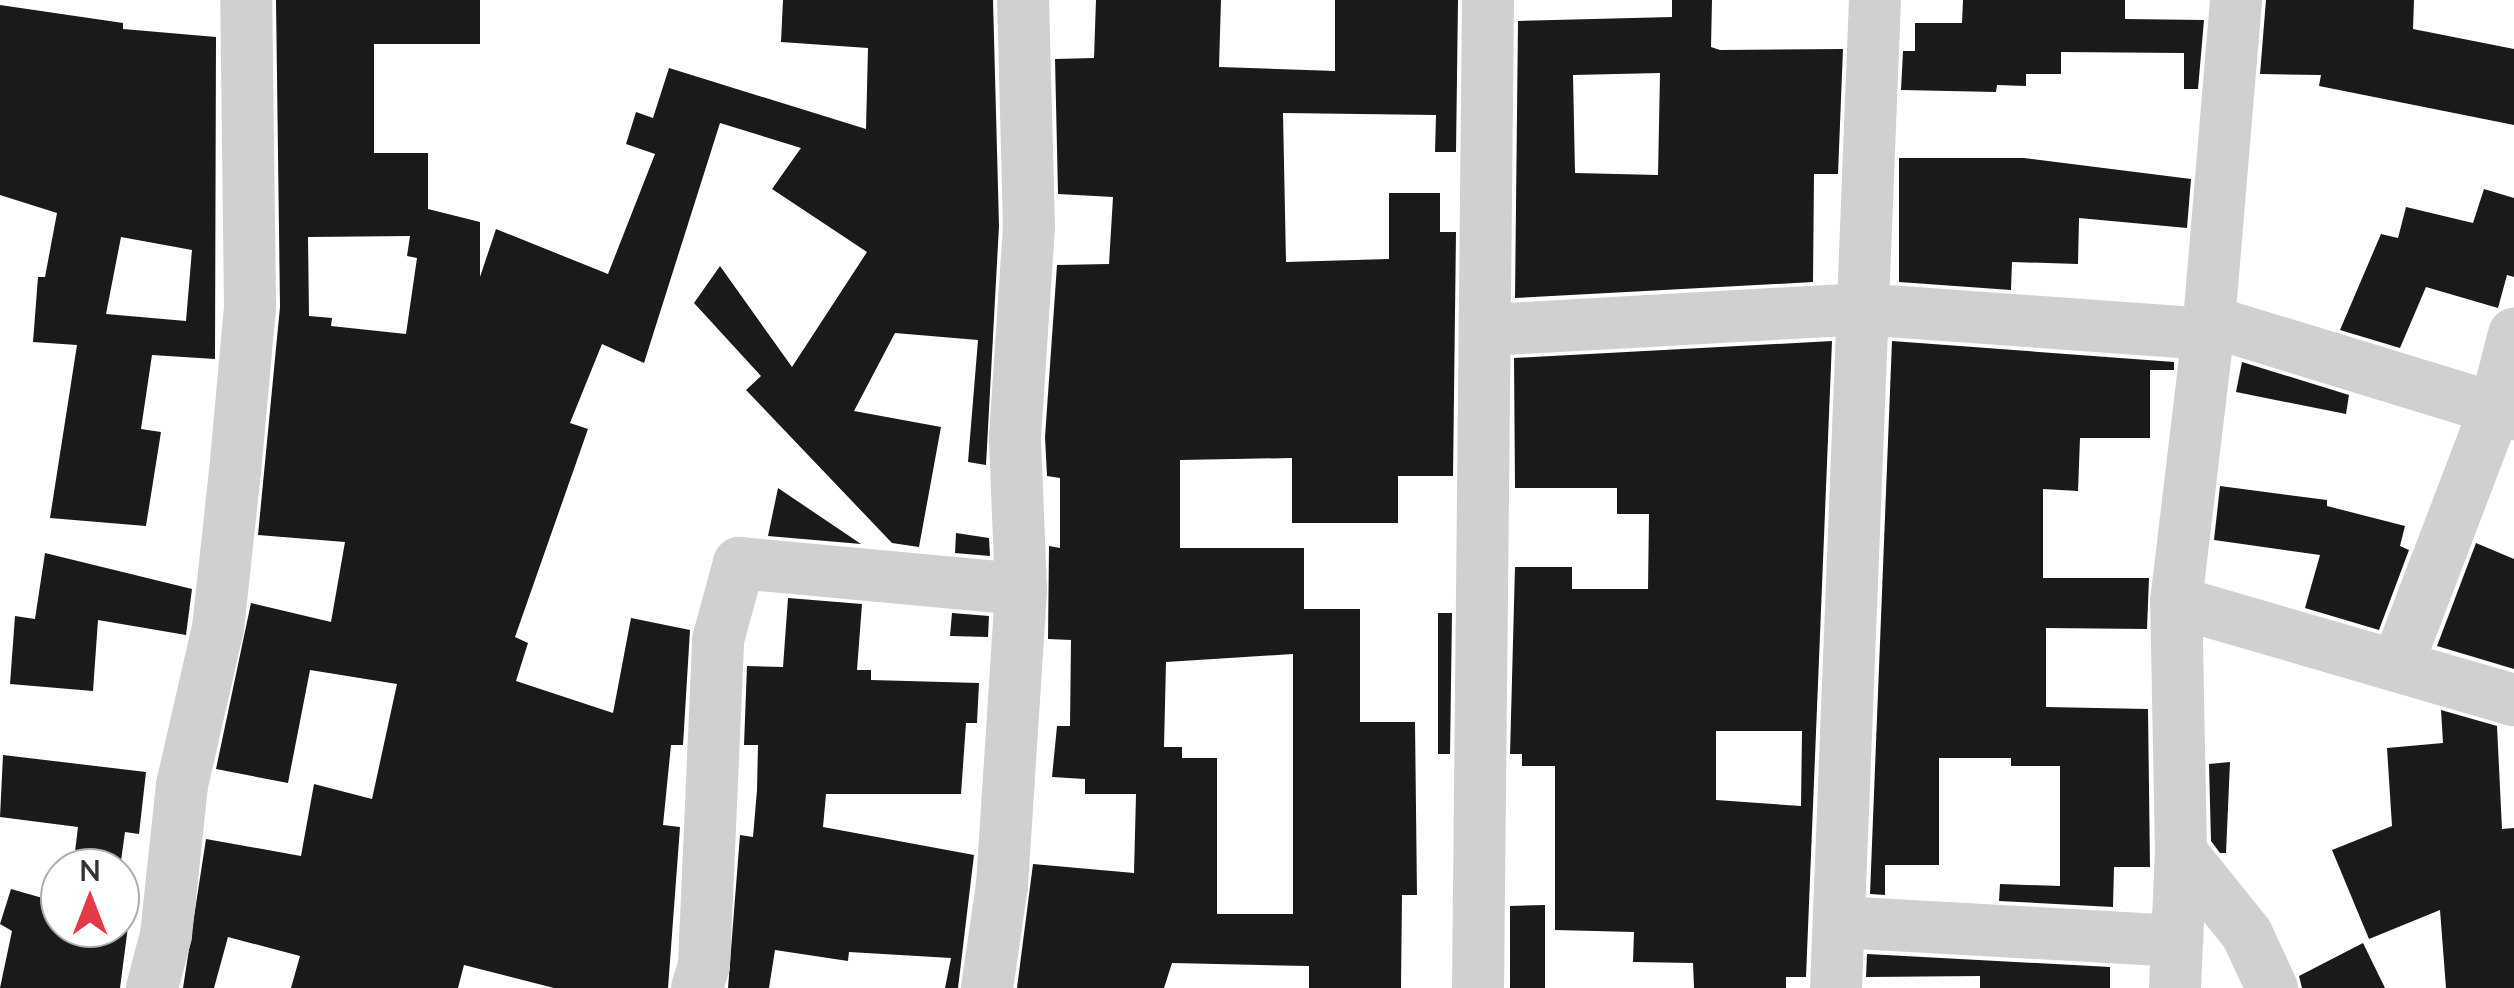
<!DOCTYPE html>
<style>
body{margin:0}
#map{position:relative;width:2514px;height:988px;overflow:hidden;background:#fff;font-family:Lato,sans-serif}
div>[style]{position:absolute}
.building>*{inset:0;background:#1a1a1a}
.street>*{height:52px;margin:-26px;padding:0 26px;transform-origin:26px;border-radius:26px;background:#d0d0d0}
span{translate:-50% -50%;white-space:nowrap;text-align:center;line-height:1.15;-webkit-text-stroke:10px #fff;paint-order:stroke}
.north{position:absolute;left:40px;top:848px;width:100px;height:100px;box-sizing:border-box;background:#fff;border:2px solid #adadad;border-radius:50%;rotate:0deg;font-size:28px;font-weight:700;line-height:40px;text-align:center;color:#333}
.north::after{content:'';display:block;margin:auto;width:35px;height:45px;background:#e63946;clip-path:polygon(50% 0,100% 100%,50% 72%,0 100%)}
</style>
<div id="map">
<div class="building">
<i style="clip-path:polygon(evenodd,276px 0,480px 0,480px 44px,374px 44px,374px 153px,428px 153px,428px 209px,480px 222px,480px 277px,496px 229px,608px 274px,655px 154px,626px 144px,636px 112px,653px 118px,669px 68px,866px 129px,868px 48px,781px 42px,783px 0,993px 0,999px 226px,986px 465px,968px 462px,978px 340px,895px 333px,854px 411px,941px 427px,919px 547px,892px 543px,746px 390px,761px 376px,694px 303px,720px 266px,792px 367px,867px 252px,772px 189px,801px 148px,720px 123px,644px 363px,602px 344px,570px 423px,588px 429px,515px 637px,528px 643px,516px 681px,613px 713px,631px 618px,690px 630px,683px 745px,671px 745px,663px 825px,680px 827px,668px 988px,554px 988px,464px 965px,458px 988px,291px 988px,300px 956px,228px 937px,214px 988px,183px 988px,206px 839px,301px 856px,314px 784px,372px 799px,397px 684px,310px 670px,288px 783px,216px 769px,251px 603px,331px 622px,345px 542px,258px 535px,280px 307px,276px 0,410px 236px,407px 256px,417px 258px,406px 334px,331px 326px,332px 318px,309px 316px,308px 237px,410px 236px)"></i>
<i style="clip-path:polygon(evenodd,1096px 0,1221px 0,1219px 67px,1335px 71px,1335px 0,1458px 0,1456px 152px,1435px 152px,1436px 115px,1283px 113px,1286px 262px,1389px 259px,1389px 193px,1440px 193px,1440px 232px,1456px 232px,1453px 476px,1398px 476px,1398px 523px,1292px 523px,1292px 458px,1180px 460px,1180px 548px,1304px 548px,1304px 609px,1360px 609px,1360px 722px,1415px 722px,1417px 895px,1402px 895px,1401px 988px,1309px 988px,1309px 966px,1172px 963px,1164px 988px,1017px 988px,1033px 864px,1134px 873px,1136px 794px,1085px 794px,1085px 779px,1052px 777px,1057px 726px,1070px 726px,1071px 640px,1048px 639px,1049px 546px,1060px 548px,1060px 478px,1047px 476px,1045px 437px,1057px 265px,1109px 264px,1113px 197px,1058px 194px,1055px 59px,1094px 58px,1096px 0,1293px 654px,1293px 914px,1217px 914px,1217px 758px,1182px 758px,1182px 747px,1164px 747px,1166px 662px,1293px 654px)"></i>
<i style="clip-path:polygon(evenodd,1672px 0,1712px 0,1711px 47px,1720px 50px,1843px 49px,1838px 174px,1814px 174px,1813px 282px,1515px 298px,1518px 21px,1672px 17px,1672px 0,1660px 73px,1658px 175px,1575px 173px,1573px 75px,1660px 73px)"></i>
<i style="clip-path:polygon(1963px 0,2125px 0,2125px 19px,2204px 20px,2198px 89px,2184px 89px,2184px 53px,2061px 52px,2061px 74px,2026px 74px,2026px 86px,1997px 85px,1996px 92px,1901px 90px,1903px 51px,1915px 51px,1915px 23px,1962px 23px)"></i>
<i style="clip-path:polygon(2266px 0,2414px 0,2413px 29px,2514px 49px,2514px 125px,2319px 86px,2321px 75px,2260px 74px)"></i>
<i style="clip-path:polygon(evenodd,0 5px,123px 23px,123px 29px,216px 37px,215px 359px,152px 355px,141px 429px,161px 432px,146px 526px,50px 518px,77px 345px,33px 342px,38px 277px,45px 277px,57px 213px,0 195px,0 5px,121px 237px,192px 250px,186px 321px,106px 314px,121px 237px)"></i>
<i style="clip-path:polygon(1899px 158px,2024px 158px,2191px 179px,2187px 228px,2079px 218px,2078px 264px,2012px 262px,2011px 290px,1899px 282px)"></i>
<i style="clip-path:polygon(2484px 189px,2514px 198px,2514px 277px,2507px 275px,2498px 308px,2426px 287px,2400px 348px,2340px 330px,2381px 234px,2398px 238px,2406px 207px,2473px 223px)"></i>
<i style="clip-path:polygon(evenodd,1832px 341px,1806px 977px,1786px 977px,1786px 988px,1694px 988px,1693px 963px,1633px 962px,1634px 932px,1555px 930px,1555px 766px,1522px 766px,1522px 754px,1510px 754px,1515px 567px,1572px 567px,1572px 589px,1648px 589px,1649px 514px,1617px 514px,1617px 488px,1515px 488px,1514px 358px,1832px 341px,1716px 731px,1802px 731px,1801px 806px,1716px 800px,1716px 731px)"></i>
<i style="clip-path:polygon(1892px 341px,2174px 362px,2174px 370px,2150px 370px,2150px 438px,2080px 438px,2078px 491px,2043px 489px,2043px 578px,2149px 578px,2147px 629px,2046px 628px,2046px 707px,2148px 709px,2150px 867px,2114px 867px,2113px 907px,1999px 901px,2000px 884px,2060px 886px,2060px 766px,2011px 766px,2011px 758px,1939px 758px,1939px 865px,1885px 865px,1885px 895px,1870px 894px)"></i>
<i style="clip-path:polygon(2242px 362px,2349px 395px,2346px 414px,2236px 392px)"></i>
<i style="clip-path:polygon(2220px 486px,2327px 500px,2327px 506px,2405px 526px,2400px 546px,2409px 550px,2379px 630px,2305px 608px,2320px 555px,2214px 540px)"></i>
<i style="clip-path:polygon(778px 488px,861px 544px,768px 536px)"></i>
<i style="clip-path:polygon(956px 533px,989px 538px,990px 556px,955px 553px)"></i>
<i style="clip-path:polygon(2476px 543px,2514px 559px,2514px 669px,2437px 646px)"></i>
<i style="clip-path:polygon(45px 553px,192px 589px,186px 635px,98px 620px,93px 691px,10px 684px,15px 616px,35px 619px)"></i>
<i style="clip-path:polygon(788px 598px,862px 604px,857px 670px,871px 670px,871px 680px,979px 683px,977px 723px,966px 723px,961px 794px,826px 794px,823px 827px,974px 855px,958px 988px,945px 988px,951px 958px,849px 952px,848px 961px,775px 950px,769px 988px,728px 988px,740px 835px,753px 837px,757px 790px,758px 745px,744px 745px,747px 666px,783px 667px)"></i>
<i style="clip-path:polygon(952px 613px,989px 616px,988px 637px,950px 636px)"></i>
<i style="clip-path:polygon(1438px 613px,1452px 613px,1450px 754px,1438px 754px)"></i>
<i style="clip-path:polygon(2441px 710px,2497px 726px,2502px 829px,2514px 828px,2514px 988px,2446px 988px,2440px 910px,2369px 939px,2332px 850px,2392px 826px,2387px 748px,2443px 743px)"></i>
<i style="clip-path:polygon(3px 755px,146px 772px,139px 834px,125px 832px,120px 868px,73px 868px,78px 827px,0 817px)"></i>
<i style="clip-path:polygon(2230px 762px,2226px 853px,2220px 853px,2211px 841px,2209px 764px)"></i>
<i style="clip-path:polygon(11px 889px,60px 903px,60px 928px,120px 928px,120px 917px,129px 919px,120px 988px,0 988px,12px 931px,0 924px)"></i>
<i style="clip-path:polygon(1545px 905px,1545px 988px,1510px 988px,1510px 906px)"></i>
<i style="clip-path:polygon(2363px 943px,2385px 988px,2302px 988px,2299px 976px)"></i>
<i style="clip-path:polygon(1867px 954px,2110px 967px,2110px 988px,1980px 988px,1980px 976px,1866px 977px)"></i>
</div>
<div class="street">
<i style="left:2209px;top:321px;width:319px;rotate:17deg"></i>
<i style="left:1487px;top:330px;width:373px;rotate:-3.2deg"></i>
<i style="left:1859px;top:309px;width:350px;rotate:4.1deg"></i>
<i style="left:2176px;top:602px;width:352px;rotate:16.2deg"></i>
<i style="left:2397px;top:666px;width:272px;rotate:-69.1deg"></i>
<i style="left:2494px;top:412px;width:81px;rotate:-75.6deg"></i>
<i style="left:2181px;top:852px;width:105px;rotate:51.2deg"></i>
<i style="left:2247px;top:934px;width:60px;rotate:65.2deg"></i>
<i style="left:1839px;top:922px;width:339px;rotate:3.2deg"></i>
<i style="left:152px;top:988px;width:55px;rotate:-75.2deg"></i>
<i style="left:166px;top:935px;width:151px;rotate:-83.9deg"></i>
<i style="left:182px;top:785px;width:161px;rotate:-77.1deg"></i>
<i style="left:218px;top:628px;width:157px;rotate:-83.8deg"></i>
<i style="left:235px;top:472px;width:166px;rotate:-84.8deg"></i>
<i style="left:250px;top:307px;width:307px;rotate:-90.7deg"></i>
<i style="left:697px;top:988px;width:24px;rotate:-73deg"></i>
<i style="left:704px;top:965px;width:325px;rotate:-87.5deg"></i>
<i style="left:718px;top:640px;width:80px;rotate:-74.7deg"></i>
<i style="left:739px;top:563px;width:283px;rotate:5.3deg"></i>
<i style="left:987px;top:988px;width:104px;rotate:-81.7deg"></i>
<i style="left:1002px;top:885px;width:297px;rotate:-86.3deg"></i>
<i style="left:1021px;top:589px;width:152px;rotate:-92.3deg"></i>
<i style="left:1015px;top:437px;width:210px;rotate:-86.2deg"></i>
<i style="left:1029px;top:227px;width:227px;rotate:-91.5deg"></i>
<i style="left:1478px;top:988px;width:988px;rotate:-89.42deg"></i>
<i style="left:1836px;top:988px;width:989px;rotate:-87.74deg"></i>
<i style="left:2175px;top:988px;width:136px;rotate:-87.5deg"></i>
<i style="left:2181px;top:852px;width:250px;rotate:-91.1deg"></i>
<i style="left:2176px;top:602px;width:270px;rotate:-83.2deg"></i>
<i style="left:2208px;top:334px;width:335px;rotate:-85.2deg"></i>
</div>
<div class="north">N</div>
</div>
